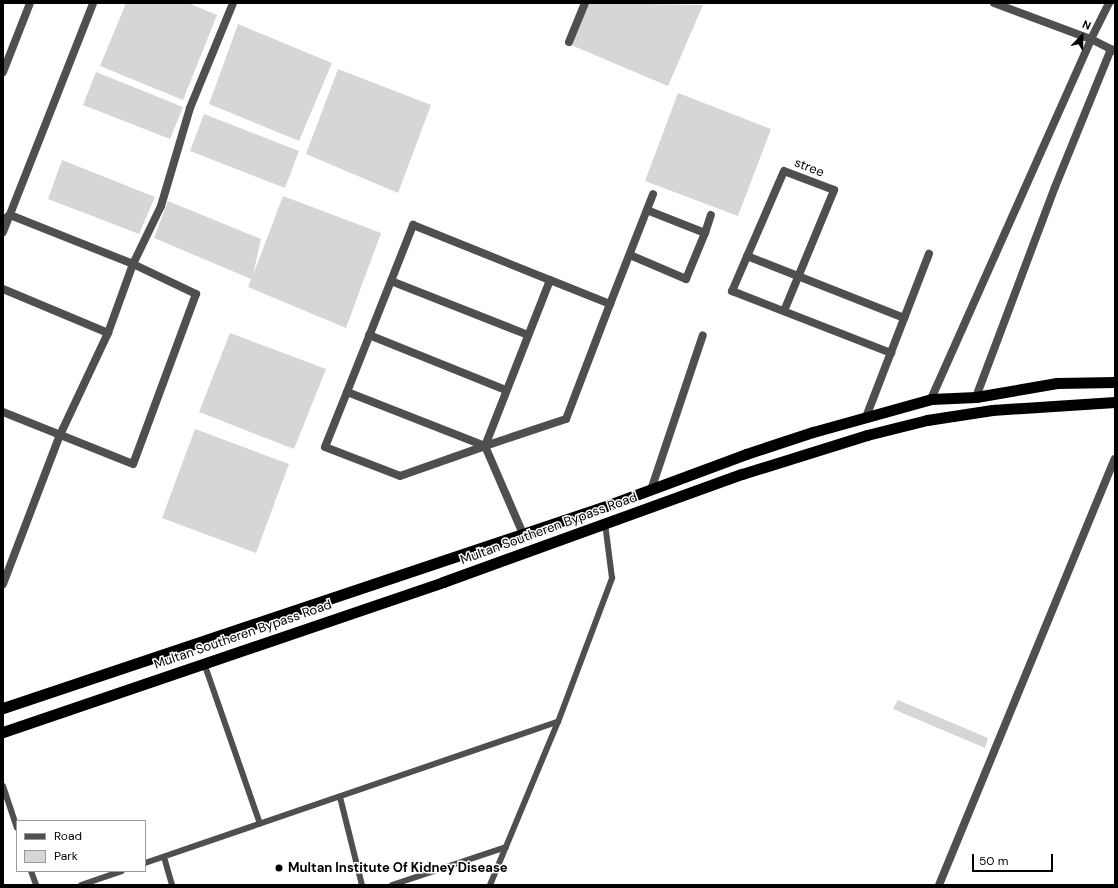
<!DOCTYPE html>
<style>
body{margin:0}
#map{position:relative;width:1118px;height:888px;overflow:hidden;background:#fff;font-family:"DM Sans",sans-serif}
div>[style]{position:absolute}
.green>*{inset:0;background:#d6d6d6}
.service>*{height:6px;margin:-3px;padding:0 3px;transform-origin:3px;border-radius:3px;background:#4f4f4f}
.minor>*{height:8px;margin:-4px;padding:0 4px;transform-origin:4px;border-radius:4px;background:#4f4f4f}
.trunk>*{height:11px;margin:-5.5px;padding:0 5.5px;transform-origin:5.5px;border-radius:5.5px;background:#000}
.dots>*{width:11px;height:11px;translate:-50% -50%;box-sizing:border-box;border:2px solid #fff;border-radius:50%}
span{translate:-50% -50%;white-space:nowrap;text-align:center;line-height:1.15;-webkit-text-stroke:3px #fff;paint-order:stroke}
.street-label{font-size:13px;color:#000}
.poi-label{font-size:13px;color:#000;font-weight:700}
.left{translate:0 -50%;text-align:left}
.frame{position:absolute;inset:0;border:4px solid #000;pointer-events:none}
.legend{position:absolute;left:16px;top:820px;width:130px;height:52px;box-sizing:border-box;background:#fff;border:1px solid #999;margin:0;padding:5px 7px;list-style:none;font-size:12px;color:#000}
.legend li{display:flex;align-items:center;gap:8px;height:20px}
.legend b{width:20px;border:1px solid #999}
.north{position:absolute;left:1062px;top:16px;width:40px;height:40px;-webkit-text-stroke:3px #fff;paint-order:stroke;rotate:23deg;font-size:11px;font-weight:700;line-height:16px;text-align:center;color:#000}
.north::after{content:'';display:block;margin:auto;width:14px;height:18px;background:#000;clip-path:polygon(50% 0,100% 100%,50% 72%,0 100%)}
.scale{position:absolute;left:972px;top:854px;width:81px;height:18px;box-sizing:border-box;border:2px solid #000;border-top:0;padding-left:5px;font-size:12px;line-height:14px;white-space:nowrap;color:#000;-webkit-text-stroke:3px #fff;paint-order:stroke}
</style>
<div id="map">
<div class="green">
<i style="clip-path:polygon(126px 3px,188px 3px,217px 15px,183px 100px,100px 66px)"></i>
<i style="clip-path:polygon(588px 3px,703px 5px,668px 86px,571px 45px)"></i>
<i style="clip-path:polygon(238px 24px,332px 63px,299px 141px,209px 104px)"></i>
<i style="clip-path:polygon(338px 69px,431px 105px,398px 193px,306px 154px)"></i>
<i style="clip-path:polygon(96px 72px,183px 107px,170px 139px,83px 105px)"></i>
<i style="clip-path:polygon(678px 93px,771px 129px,738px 216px,645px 181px)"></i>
<i style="clip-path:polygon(204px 114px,299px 151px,285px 188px,190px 151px)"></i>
<i style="clip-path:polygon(62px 160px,155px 197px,139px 234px,48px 199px)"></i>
<i style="clip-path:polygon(283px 196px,381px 233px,346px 328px,248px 287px,251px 279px,154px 238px,168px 201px,261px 239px,253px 275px)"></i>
<i style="clip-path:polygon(230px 333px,326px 369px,294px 449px,199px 412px)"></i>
<i style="clip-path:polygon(195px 429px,289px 464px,256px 553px,162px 518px)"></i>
<i style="clip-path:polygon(898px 700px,988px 738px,985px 748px,893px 709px)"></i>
</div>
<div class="service">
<i style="left:204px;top:663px;width:170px;rotate:70.8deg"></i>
<i style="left:3px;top:786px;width:44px;rotate:71.6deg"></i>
<i style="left:340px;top:797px;width:91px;rotate:76deg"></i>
<i style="left:164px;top:857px;width:29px;rotate:74deg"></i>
<i style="left:145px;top:863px;width:436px;rotate:-18.9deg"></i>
<i style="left:31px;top:871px;width:15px;rotate:70deg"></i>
<i style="left:81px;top:885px;width:43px;rotate:-18.9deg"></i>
<i style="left:392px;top:885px;width:120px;rotate:-18.4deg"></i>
<i style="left:490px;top:885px;width:177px;rotate:-67.4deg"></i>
<i style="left:558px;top:722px;width:154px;rotate:-69.4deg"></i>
<i style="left:612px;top:578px;width:55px;rotate:-97.3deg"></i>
</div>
<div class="minor">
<i style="left:994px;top:3px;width:103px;rotate:20.4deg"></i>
<i style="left:1091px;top:39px;width:40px;rotate:-63.4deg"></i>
<i style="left:569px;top:42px;width:42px;rotate:-67.7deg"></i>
<i style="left:3px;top:72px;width:74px;rotate:-68.6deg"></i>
<i style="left:3px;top:220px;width:9px;rotate:-36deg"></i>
<i style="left:10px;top:215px;width:132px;rotate:21.7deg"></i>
<i style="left:133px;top:264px;width:70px;rotate:25.5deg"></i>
<i style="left:196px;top:294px;width:181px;rotate:110.3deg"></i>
<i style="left:133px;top:464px;width:140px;rotate:-158.2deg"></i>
<i style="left:3px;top:232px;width:246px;rotate:-68.5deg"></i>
<i style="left:705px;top:233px;width:19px;rotate:-72deg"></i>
<i style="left:630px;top:255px;width:61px;rotate:23.2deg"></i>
<i style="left:686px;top:279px;width:50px;rotate:-67.6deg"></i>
<i style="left:705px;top:233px;width:62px;rotate:-158.4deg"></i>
<i style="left:747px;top:256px;width:169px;rotate:21.5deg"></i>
<i style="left:391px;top:281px;width:147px;rotate:21.5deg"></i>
<i style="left:3px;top:289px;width:114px;rotate:22.7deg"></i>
<i style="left:610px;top:304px;width:118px;rotate:-68.6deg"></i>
<i style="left:784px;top:311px;width:131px;rotate:-67.5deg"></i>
<i style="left:834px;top:190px;width:53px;rotate:-159.2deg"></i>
<i style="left:784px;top:171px;width:131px;rotate:113.4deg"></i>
<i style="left:732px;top:291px;width:171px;rotate:21.3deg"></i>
<i style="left:369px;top:335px;width:148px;rotate:21.9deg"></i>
<i style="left:347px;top:392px;width:59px;rotate:111.8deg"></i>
<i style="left:325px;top:447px;width:80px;rotate:21.1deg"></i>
<i style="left:400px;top:476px;width:90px;rotate:-19.4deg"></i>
<i style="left:485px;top:446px;width:178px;rotate:-68.6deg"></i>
<i style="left:550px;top:280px;width:65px;rotate:21.8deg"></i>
<i style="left:610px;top:304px;width:123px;rotate:110.9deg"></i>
<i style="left:566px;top:419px;width:85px;rotate:161.6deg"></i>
<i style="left:485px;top:446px;width:96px;rotate:66.6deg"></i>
<i style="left:976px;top:397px;width:224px;rotate:-69.4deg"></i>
<i style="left:1055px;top:187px;width:149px;rotate:-67.9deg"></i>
<i style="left:931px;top:399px;width:394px;rotate:-66deg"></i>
<i style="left:1091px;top:39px;width:27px;rotate:27deg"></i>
<i style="left:866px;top:417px;width:175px;rotate:-68.9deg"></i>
<i style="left:485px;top:446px;width:148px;rotate:-158.6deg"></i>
<i style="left:347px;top:392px;width:180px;rotate:-68.4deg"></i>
<i style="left:413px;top:225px;width:148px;rotate:21.9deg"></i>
<i style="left:651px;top:490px;width:163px;rotate:-71.5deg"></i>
<i style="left:3px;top:584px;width:160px;rotate:-69.1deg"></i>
<i style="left:60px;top:435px;width:113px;rotate:-64.8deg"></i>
<i style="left:108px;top:333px;width:73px;rotate:-70.1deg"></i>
<i style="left:133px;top:264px;width:64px;rotate:-64.2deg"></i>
<i style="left:161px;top:206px;width:102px;rotate:-73.5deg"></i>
<i style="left:190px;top:108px;width:113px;rotate:-67.7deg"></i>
<i style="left:939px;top:885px;width:461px;rotate:-67.6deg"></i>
</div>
<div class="trunk">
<i style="left:3px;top:708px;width:639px;rotate:-18.52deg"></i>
<i style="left:609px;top:505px;width:146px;rotate:-20.4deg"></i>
<i style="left:746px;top:454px;width:71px;rotate:-18.2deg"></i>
<i style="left:813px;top:432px;width:123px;rotate:-15.6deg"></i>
<i style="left:931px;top:399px;width:45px;rotate:-2.5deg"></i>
<i style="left:976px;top:397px;width:82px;rotate:-9.8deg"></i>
<i style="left:1057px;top:383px;width:58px;rotate:-1deg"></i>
<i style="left:3px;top:732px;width:465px;rotate:-18.8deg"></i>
<i style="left:443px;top:582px;width:318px;rotate:-19.9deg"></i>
<i style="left:742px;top:474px;width:131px;rotate:-17.3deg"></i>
<i style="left:867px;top:435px;width:62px;rotate:-14deg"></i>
<i style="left:927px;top:420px;width:66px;rotate:-8.7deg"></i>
<i style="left:992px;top:410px;width:123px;rotate:-3.7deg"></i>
</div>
<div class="dots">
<i style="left:279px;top:868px;background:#000"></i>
</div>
<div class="street-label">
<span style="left:809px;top:168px;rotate:21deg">stree</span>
<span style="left:549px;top:529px;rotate:-20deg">Multan Southeren Bypass Road</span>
<span style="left:243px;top:635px;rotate:-19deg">Multan Southeren Bypass Road</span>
</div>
<div class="poi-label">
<span class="left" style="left:288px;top:868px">Multan Institute Of Kidney Disease</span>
</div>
<div class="frame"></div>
<ul class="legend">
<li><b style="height:5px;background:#4f4f4f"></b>Road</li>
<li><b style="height:11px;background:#d6d6d6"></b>Park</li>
</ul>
<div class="north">N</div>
<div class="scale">50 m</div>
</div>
